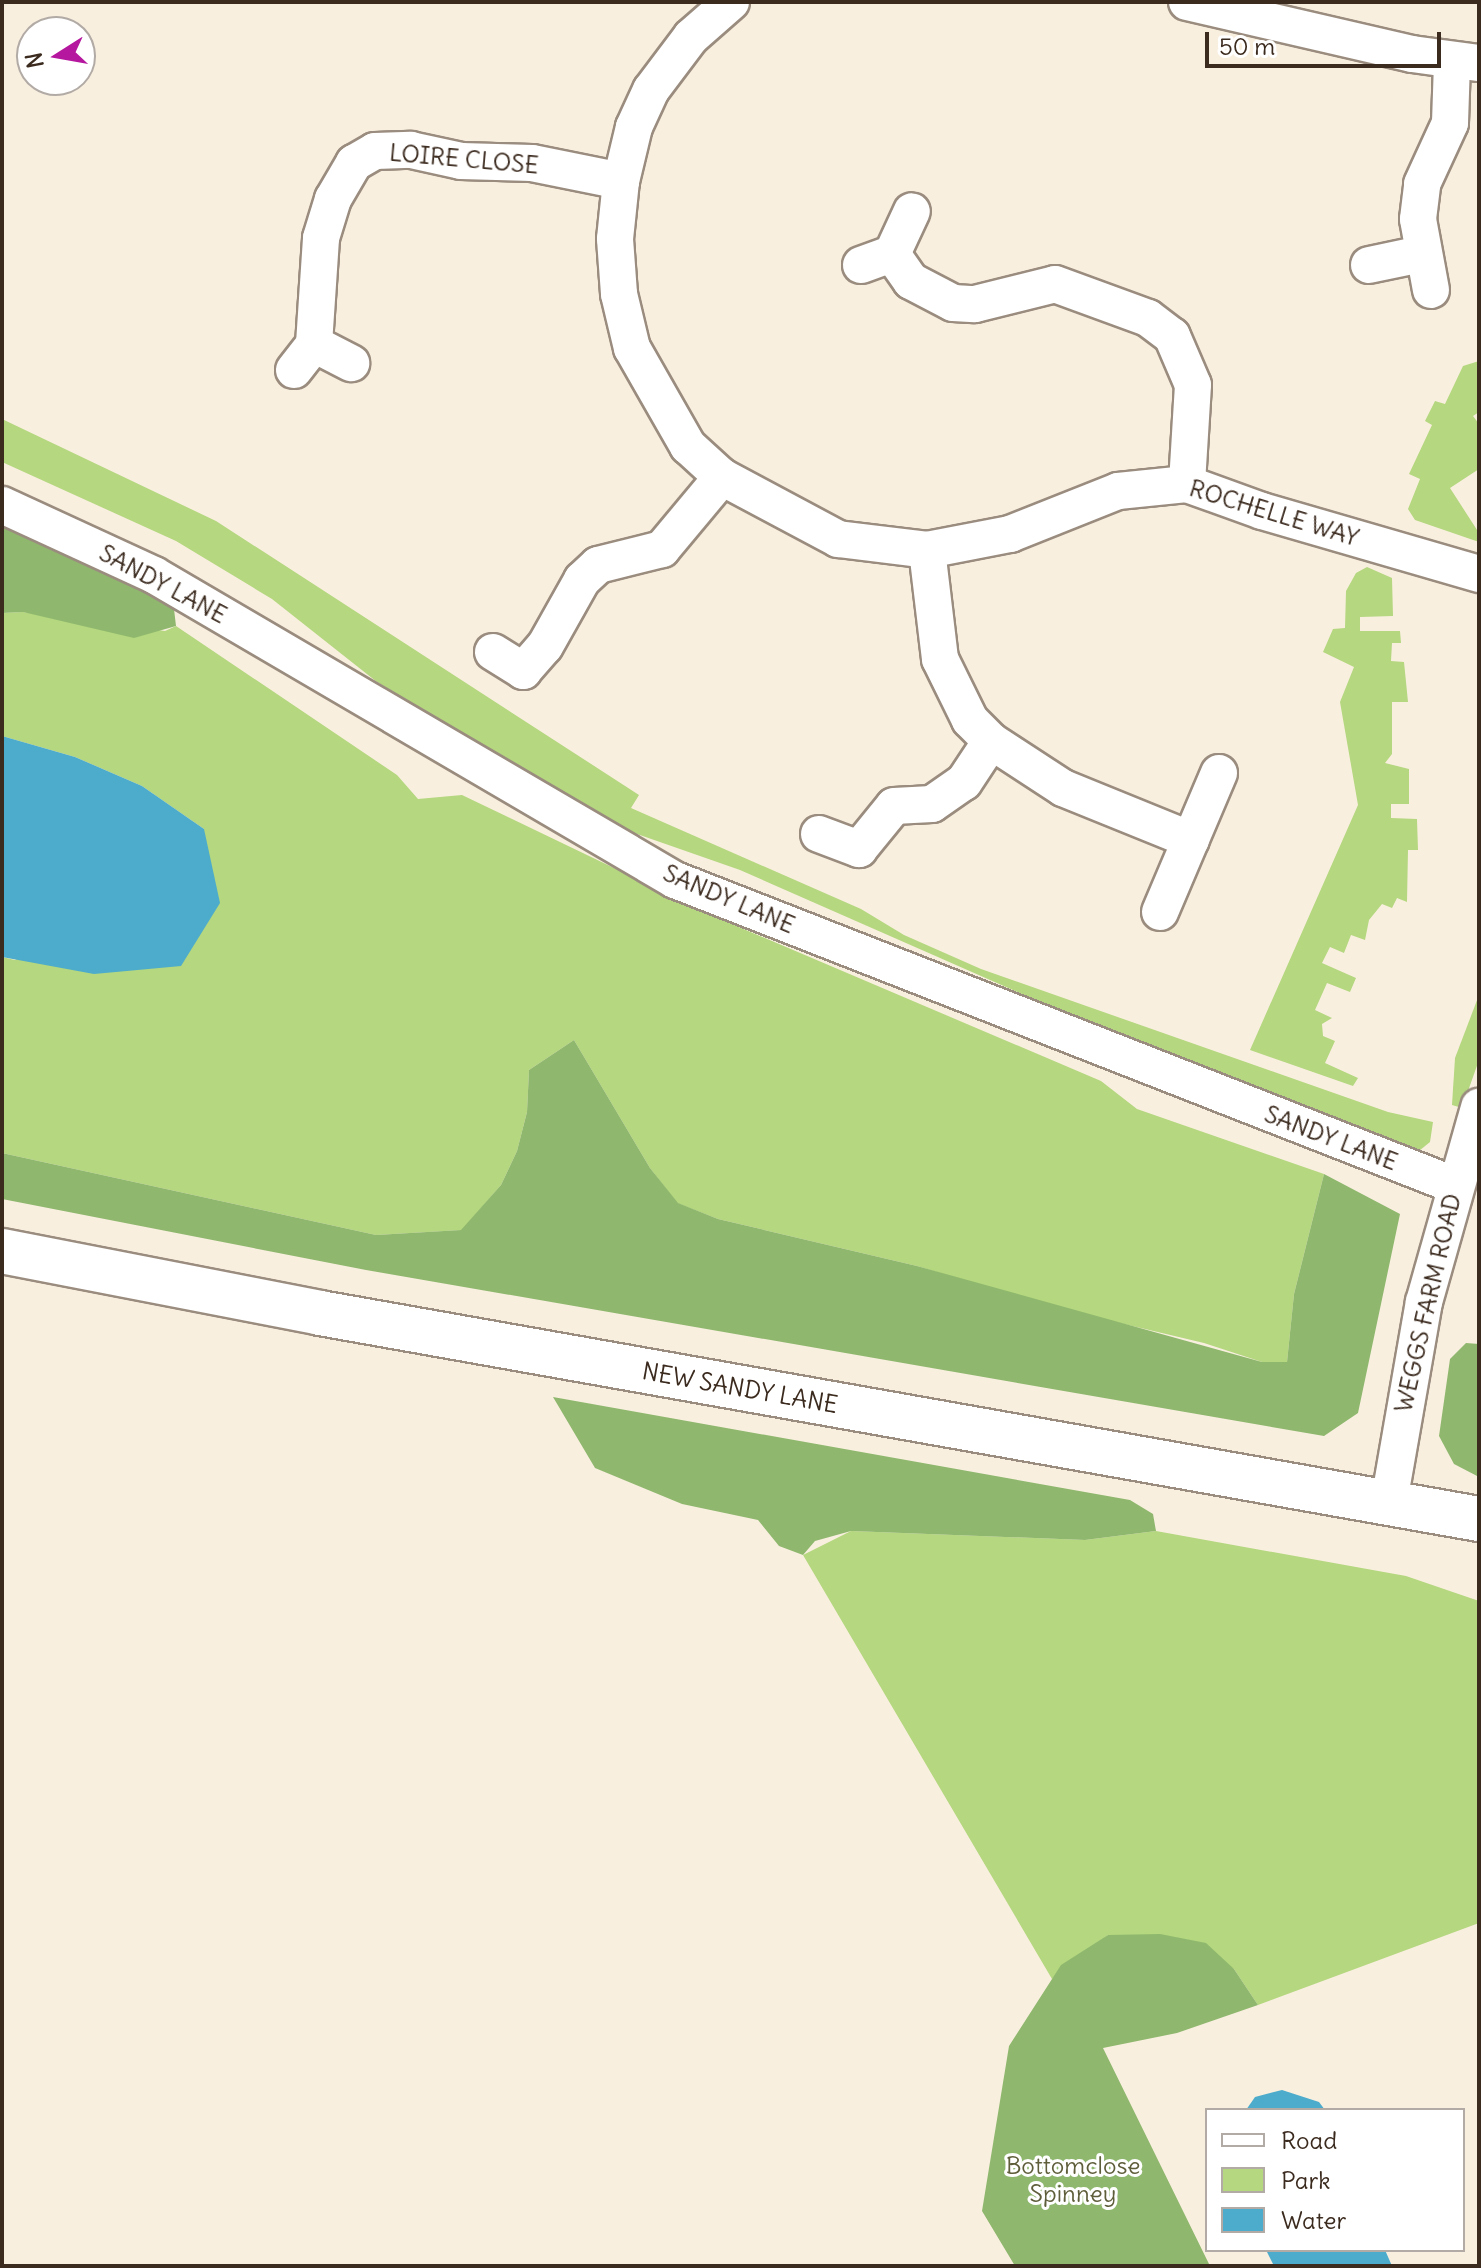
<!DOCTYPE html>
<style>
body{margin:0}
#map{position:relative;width:1481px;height:2268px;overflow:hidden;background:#f9efdf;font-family:Delius,sans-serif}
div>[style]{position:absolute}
.green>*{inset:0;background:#b4d77f}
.forest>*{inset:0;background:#8fb86e}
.water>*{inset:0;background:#4dabcb}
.roads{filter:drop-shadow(2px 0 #9a8c7e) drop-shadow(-2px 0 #9a8c7e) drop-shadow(0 2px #9a8c7e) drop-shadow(0 -2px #9a8c7e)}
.minor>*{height:36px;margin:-18px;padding:0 18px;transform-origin:18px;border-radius:18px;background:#fff}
.tertiary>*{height:44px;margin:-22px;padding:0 22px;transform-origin:22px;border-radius:22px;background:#fff}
span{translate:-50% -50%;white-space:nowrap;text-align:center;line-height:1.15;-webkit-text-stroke:6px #fff;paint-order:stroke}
.street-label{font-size:24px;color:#3b2a1e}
.park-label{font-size:24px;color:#5f5e3b}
.frame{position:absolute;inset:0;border:4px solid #3b2a1e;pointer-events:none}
.legend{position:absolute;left:1205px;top:2108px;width:260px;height:144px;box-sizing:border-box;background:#fff;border:2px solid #b1aaa5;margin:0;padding:10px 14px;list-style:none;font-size:24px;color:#3b2a1e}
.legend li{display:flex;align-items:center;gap:16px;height:40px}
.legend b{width:40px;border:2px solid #b1aaa5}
.north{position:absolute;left:16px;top:16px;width:80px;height:80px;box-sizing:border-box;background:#fff;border:2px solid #b1aaa5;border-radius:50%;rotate:259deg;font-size:22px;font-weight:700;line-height:32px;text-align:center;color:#3b2a1e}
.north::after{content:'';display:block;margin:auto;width:28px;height:36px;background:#b5179e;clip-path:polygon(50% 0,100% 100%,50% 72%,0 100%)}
.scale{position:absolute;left:1205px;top:32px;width:236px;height:36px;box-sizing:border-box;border:4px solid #3b2a1e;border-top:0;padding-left:10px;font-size:24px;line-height:28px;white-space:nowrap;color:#3b2a1e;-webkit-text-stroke:6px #fff;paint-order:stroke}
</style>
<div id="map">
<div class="green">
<i style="clip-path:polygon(1479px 361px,1479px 412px,1473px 416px,1479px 424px,1479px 469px,1450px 488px,1479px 533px,1479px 542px,1415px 520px,1408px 509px,1420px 479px,1409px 474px,1432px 425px,1425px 421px,1435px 401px,1445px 404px,1463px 366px)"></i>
<i style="clip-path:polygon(2px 419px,216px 521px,639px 795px,631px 808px,861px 909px,904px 935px,981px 969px,1388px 1112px,1433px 1122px,1430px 1142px,1414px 1155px,1090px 1024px,740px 870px,617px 827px,377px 682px,272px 599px,176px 541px,2px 462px)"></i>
<i style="clip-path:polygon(1367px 567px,1392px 578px,1393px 616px,1360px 617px,1360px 631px,1400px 631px,1401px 643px,1392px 643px,1391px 661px,1404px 662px,1408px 702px,1392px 702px,1392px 754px,1385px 763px,1409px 769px,1409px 804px,1391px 804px,1391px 818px,1417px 819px,1418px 850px,1408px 850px,1407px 902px,1397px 898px,1392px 908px,1382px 904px,1369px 920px,1365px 940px,1351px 935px,1344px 953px,1330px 947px,1322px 963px,1356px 978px,1350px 992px,1327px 983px,1315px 1010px,1332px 1018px,1322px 1024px,1323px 1036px,1335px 1041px,1325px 1063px,1358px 1078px,1353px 1086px,1250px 1050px,1358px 805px,1340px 702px,1354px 667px,1323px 652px,1333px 629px,1345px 628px,1346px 591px,1356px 573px)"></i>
<i style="clip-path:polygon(23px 612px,165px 631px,176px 626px,397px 775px,418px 799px,462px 795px,720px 919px,1101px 1081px,1137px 1109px,1324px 1174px,1294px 1294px,1287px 1362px,1262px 1362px,1204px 1343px,1044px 1305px,917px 1266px,718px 1219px,677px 1203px,650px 1168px,574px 1040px,529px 1070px,527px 1112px,517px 1151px,501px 1185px,462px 1230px,376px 1235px,2px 1153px,2px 957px,15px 960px,204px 829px,142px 786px,75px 757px,2px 736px,2px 613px)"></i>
<i style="clip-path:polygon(1479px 995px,1479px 1060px,1462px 1108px,1452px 1105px,1455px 1058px)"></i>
<i style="clip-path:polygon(851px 1531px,1085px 1540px,1156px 1531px,1406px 1576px,1479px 1601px,1479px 1923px,1258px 2005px,1234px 1969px,1108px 1935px,1052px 1979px,803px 1555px)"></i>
</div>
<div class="forest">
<i style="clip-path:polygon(2px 524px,147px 585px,174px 609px,176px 626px,134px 638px,23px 612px,2px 613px)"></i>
<i style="clip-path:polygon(574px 1040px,650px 1168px,678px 1203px,718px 1219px,917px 1266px,1262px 1362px,1287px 1362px,1294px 1294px,1324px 1174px,1400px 1214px,1358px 1413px,1324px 1436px,366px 1270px,2px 1199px,2px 1153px,376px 1235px,461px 1230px,501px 1185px,517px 1151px,527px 1112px,529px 1070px)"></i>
<i style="clip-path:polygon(1466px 1343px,1479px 1344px,1479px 1477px,1454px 1464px,1439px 1436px,1450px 1359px)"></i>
<i style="clip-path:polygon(553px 1397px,1130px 1500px,1153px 1514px,1156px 1531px,1085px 1540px,851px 1531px,815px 1541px,803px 1555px,779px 1546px,758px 1520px,682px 1504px,595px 1468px)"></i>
<i style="clip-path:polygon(1160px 1934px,1206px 1943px,1234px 1969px,1258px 2005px,1177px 2033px,1103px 2048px,1210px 2266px,1015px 2266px,982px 2211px,1009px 2046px,1061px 1965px,1108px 1935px)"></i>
</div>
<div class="water">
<i style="clip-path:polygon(2px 736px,75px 757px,142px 786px,204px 829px,220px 903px,181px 966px,94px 974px,2px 957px)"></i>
<i style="clip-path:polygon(1282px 2090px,1319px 2102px,1325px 2110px,1246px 2110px,1255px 2097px)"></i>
<i style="clip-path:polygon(1266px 2250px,1385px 2250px,1392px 2266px,1274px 2266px)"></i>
</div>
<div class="roads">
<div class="minor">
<i style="left:731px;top:2px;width:53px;rotate:138.8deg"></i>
<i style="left:691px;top:37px;width:66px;rotate:127deg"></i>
<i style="left:651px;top:90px;width:41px;rotate:114.7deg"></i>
<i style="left:634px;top:127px;width:56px;rotate:103.5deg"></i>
<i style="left:621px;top:181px;width:58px;rotate:95.9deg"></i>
<i style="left:615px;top:239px;width:55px;rotate:85.8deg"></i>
<i style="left:619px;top:294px;width:56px;rotate:76.5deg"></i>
<i style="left:632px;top:348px;width:113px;rotate:60.3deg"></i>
<i style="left:688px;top:446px;width:46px;rotate:42.4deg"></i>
<i style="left:722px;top:477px;width:132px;rotate:28.1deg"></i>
<i style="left:838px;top:539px;width:90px;rotate:7deg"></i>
<i style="left:927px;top:550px;width:85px;rotate:-10.9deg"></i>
<i style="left:1010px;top:534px;width:116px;rotate:-21.7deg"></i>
<i style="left:1118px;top:491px;width:69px;rotate:-5.8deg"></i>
<i style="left:1187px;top:484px;width:80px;rotate:19.8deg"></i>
<i style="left:1262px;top:511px;width:226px;rotate:16.2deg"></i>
<i style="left:1187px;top:2px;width:231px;rotate:13deg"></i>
<i style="left:1412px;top:54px;width:68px;rotate:7.7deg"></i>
<i style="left:892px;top:254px;width:33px;rotate:55deg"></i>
<i style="left:911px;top:281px;width:47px;rotate:27.6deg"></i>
<i style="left:953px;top:303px;width:22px;rotate:3deg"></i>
<i style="left:975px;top:304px;width:82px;rotate:-14deg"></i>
<i style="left:1055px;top:284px;width:99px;rotate:20.1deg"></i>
<i style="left:1148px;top:318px;width:30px;rotate:37deg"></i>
<i style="left:1172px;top:336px;width:53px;rotate:66.8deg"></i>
<i style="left:1193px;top:385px;width:99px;rotate:93.5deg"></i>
<i style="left:861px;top:265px;width:33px;rotate:-20deg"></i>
<i style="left:892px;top:254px;width:47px;rotate:-65.1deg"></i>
<i style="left:1369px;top:265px;width:53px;rotate:-11.9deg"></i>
<i style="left:1431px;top:290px;width:72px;rotate:-100.4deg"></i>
<i style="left:1418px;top:219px;width:35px;rotate:-83deg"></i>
<i style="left:1422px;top:184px;width:67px;rotate:-65.3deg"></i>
<i style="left:1450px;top:123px;width:61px;rotate:-88.1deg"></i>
<i style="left:314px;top:344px;width:42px;rotate:27.2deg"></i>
<i style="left:294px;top:370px;width:33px;rotate:-52deg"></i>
<i style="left:314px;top:344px;width:106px;rotate:-86.2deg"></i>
<i style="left:321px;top:238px;width:41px;rotate:-72.9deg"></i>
<i style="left:333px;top:199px;width:42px;rotate:-59.7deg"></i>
<i style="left:354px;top:163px;width:24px;rotate:-30deg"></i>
<i style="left:375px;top:151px;width:36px;rotate:-2deg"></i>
<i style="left:411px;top:150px;width:51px;rotate:12.4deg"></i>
<i style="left:461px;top:161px;width:71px;rotate:1.6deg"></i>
<i style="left:532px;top:163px;width:91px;rotate:11.4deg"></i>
<i style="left:2px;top:505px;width:167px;rotate:24.7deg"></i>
<i style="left:154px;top:575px;width:604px;rotate:30.35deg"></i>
<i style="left:675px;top:880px;width:837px;rotate:21.38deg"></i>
<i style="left:927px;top:550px;width:110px;rotate:83.2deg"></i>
<i style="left:940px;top:659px;width:68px;rotate:63.8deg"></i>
<i style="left:970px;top:720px;width:30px;rotate:45deg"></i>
<i style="left:991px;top:741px;width:86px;rotate:33.1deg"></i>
<i style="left:1063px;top:788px;width:138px;rotate:22.1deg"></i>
<i style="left:493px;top:652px;width:36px;rotate:32deg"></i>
<i style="left:523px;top:671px;width:33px;rotate:-49deg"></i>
<i style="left:545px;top:646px;width:76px;rotate:-60.7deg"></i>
<i style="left:582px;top:580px;width:22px;rotate:-43deg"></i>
<i style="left:598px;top:565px;width:66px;rotate:-14deg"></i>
<i style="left:662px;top:549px;width:94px;rotate:-50.2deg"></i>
<i style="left:819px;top:834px;width:43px;rotate:20.6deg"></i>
<i style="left:859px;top:849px;width:55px;rotate:-50.9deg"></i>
<i style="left:894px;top:806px;width:38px;rotate:-3deg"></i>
<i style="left:932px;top:804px;width:39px;rotate:-35deg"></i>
<i style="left:964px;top:782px;width:49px;rotate:-56.6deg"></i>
<i style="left:1160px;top:912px;width:151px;rotate:-67deg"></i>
<i style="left:1389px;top:1502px;width:203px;rotate:-80.1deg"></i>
<i style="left:1424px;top:1302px;width:203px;rotate:-74.2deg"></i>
</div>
<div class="tertiary">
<i style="left:2px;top:1251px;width:324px;rotate:11deg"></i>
<i style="left:320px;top:1313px;width:1177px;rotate:10.08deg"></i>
</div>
</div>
<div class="street-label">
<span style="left:464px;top:159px;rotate:5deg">LOIRE CLOSE</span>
<span style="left:1274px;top:513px;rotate:17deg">ROCHELLE WAY</span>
<span style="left:163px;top:584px;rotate:28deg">SANDY LANE</span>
<span style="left:729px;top:899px;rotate:23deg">SANDY LANE</span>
<span style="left:1331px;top:1138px;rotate:21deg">SANDY LANE</span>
<span style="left:1428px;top:1303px;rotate:-77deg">WEGGS FARM ROAD</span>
<span style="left:740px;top:1388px;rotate:10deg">NEW SANDY LANE</span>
</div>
<div class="park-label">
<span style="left:1073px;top:2180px">Bottomclose<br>Spinney</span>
</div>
<div class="frame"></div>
<ul class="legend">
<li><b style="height:10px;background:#fff"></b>Road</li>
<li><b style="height:22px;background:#b4d77f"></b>Park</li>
<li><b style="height:22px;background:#4dabcb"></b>Water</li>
</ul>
<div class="north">N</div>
<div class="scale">50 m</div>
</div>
